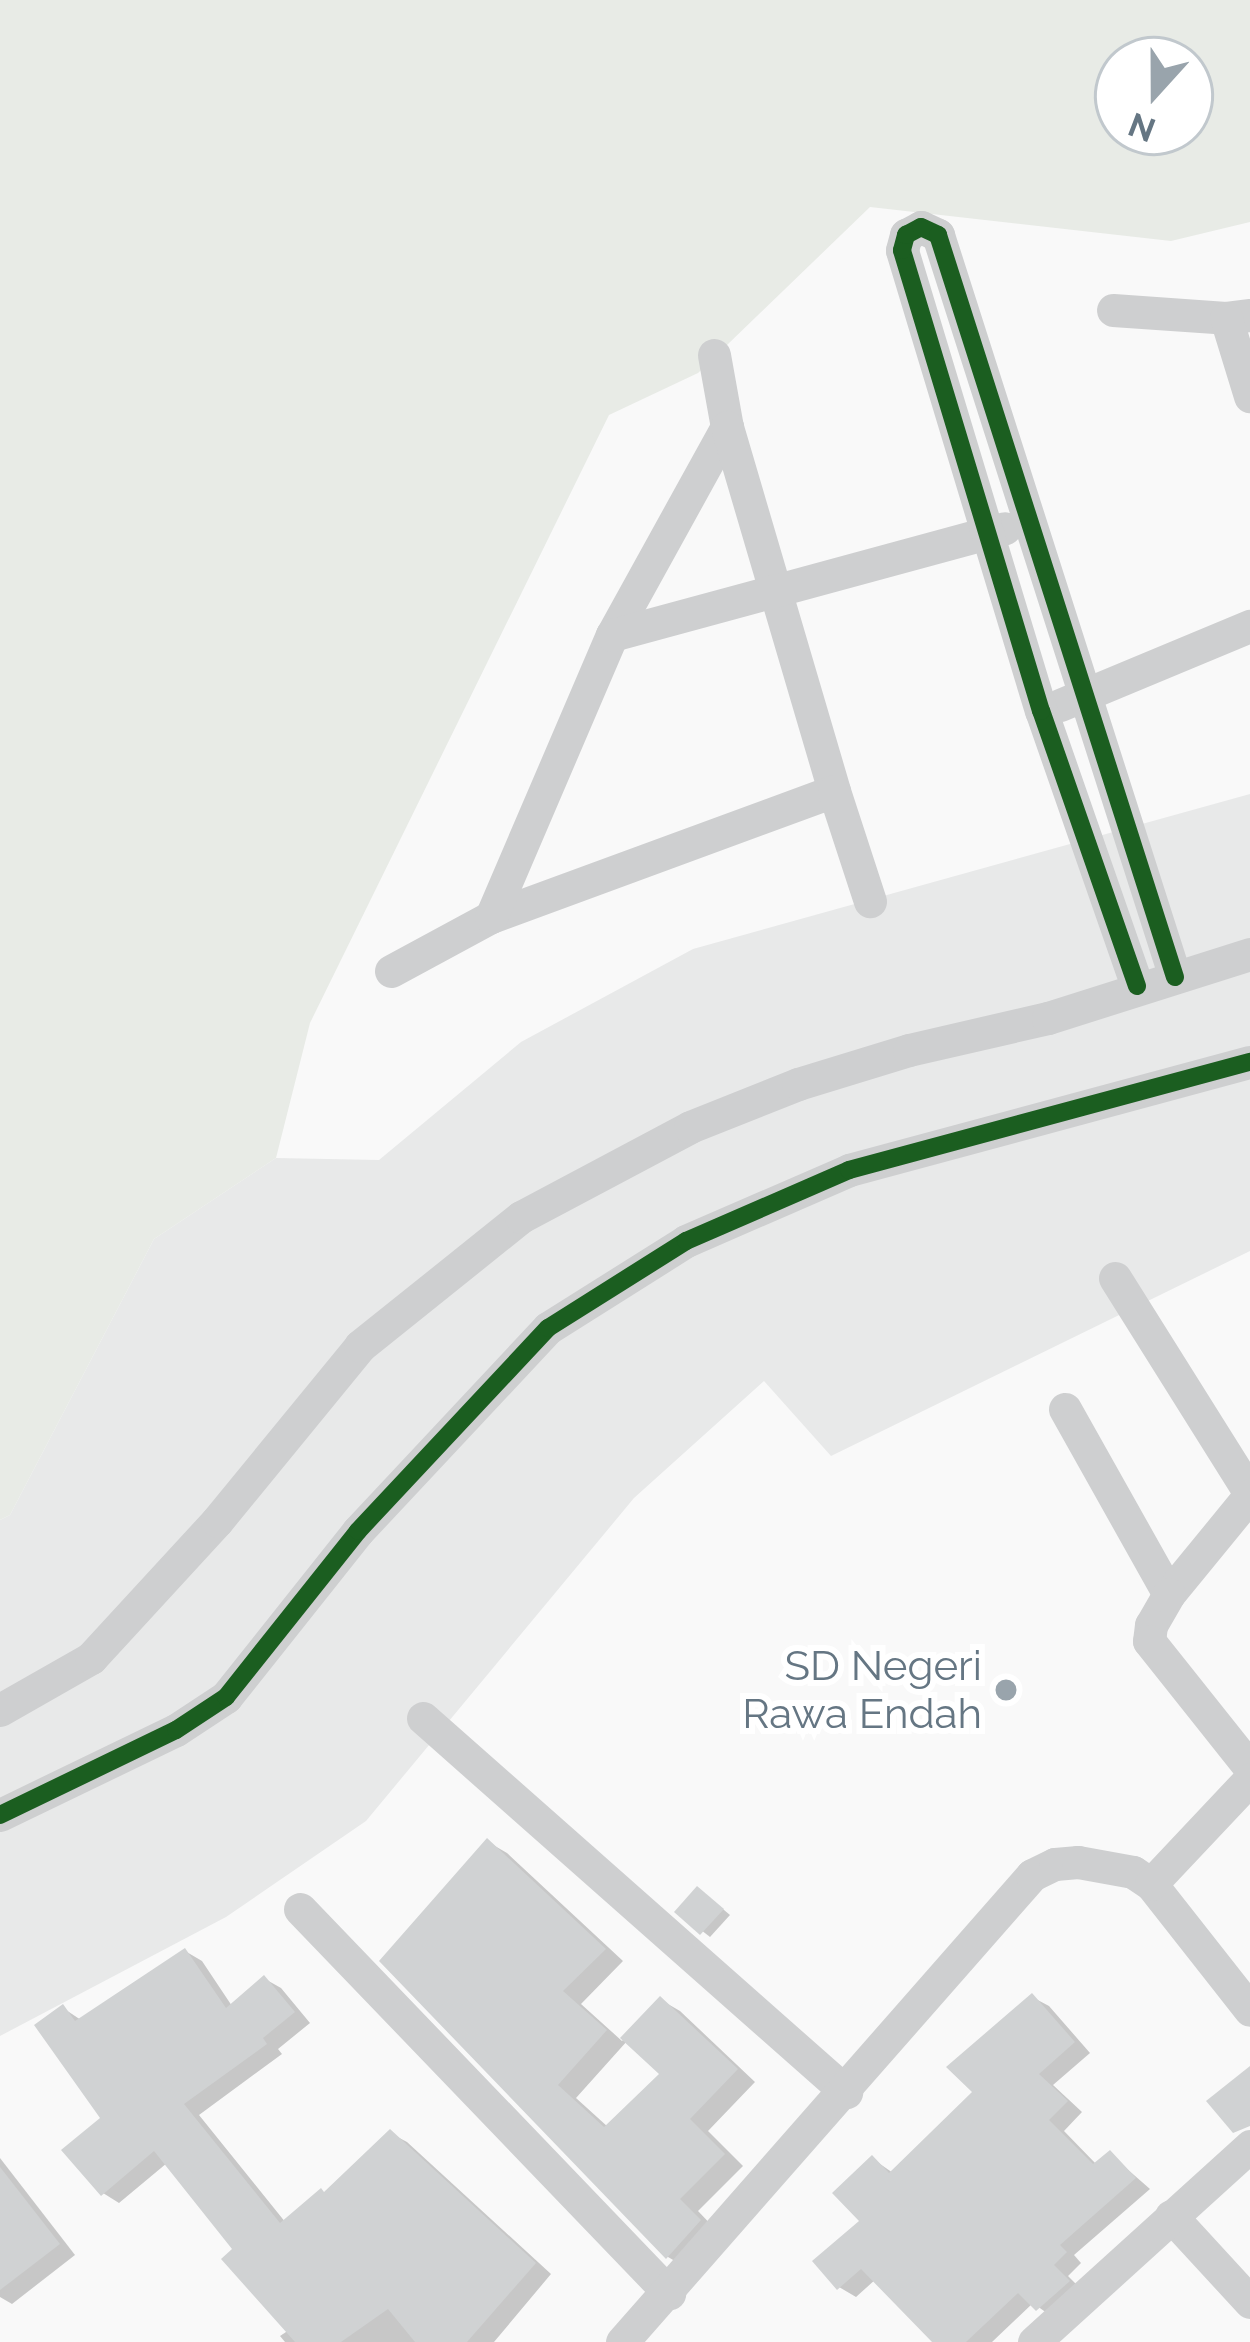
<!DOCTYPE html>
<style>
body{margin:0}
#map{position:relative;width:1250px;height:2342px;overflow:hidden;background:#f9f9f9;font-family:Raleway,sans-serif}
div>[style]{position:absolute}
.built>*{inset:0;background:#e8e9e9}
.green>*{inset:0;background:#e8ebe6}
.shadow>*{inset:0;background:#0003}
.building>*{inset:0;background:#d0d2d3}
.street>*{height:33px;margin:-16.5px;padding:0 16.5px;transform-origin:16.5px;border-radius:16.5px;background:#cecfd0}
.cycleway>*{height:18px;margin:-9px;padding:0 9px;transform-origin:9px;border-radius:9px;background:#1b5e20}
.dots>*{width:33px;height:33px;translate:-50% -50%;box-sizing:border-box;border:6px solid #fff;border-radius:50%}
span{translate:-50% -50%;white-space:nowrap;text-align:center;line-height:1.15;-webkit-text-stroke:12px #fff;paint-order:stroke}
.poi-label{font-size:42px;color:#657683}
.right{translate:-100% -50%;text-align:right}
.north{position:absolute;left:1094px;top:36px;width:120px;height:120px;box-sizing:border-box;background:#fff;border:3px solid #c1c8cd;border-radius:50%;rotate:201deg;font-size:33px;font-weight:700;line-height:48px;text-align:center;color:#657683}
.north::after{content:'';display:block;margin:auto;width:42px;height:54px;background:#99a4ac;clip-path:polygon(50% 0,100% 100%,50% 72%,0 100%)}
</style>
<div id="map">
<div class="built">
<i style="clip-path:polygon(1250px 794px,1250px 1251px,831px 1456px,764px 1381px,634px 1498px,366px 1821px,226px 1917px,0 2036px,0 1520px,10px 1515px,154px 1239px,276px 1158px,379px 1160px,521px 1042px,693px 949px)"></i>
</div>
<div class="green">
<i style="clip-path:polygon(evenodd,0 0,1250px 0,1250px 222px,1171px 241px,870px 207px,698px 373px,609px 415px,310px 1023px,276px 1158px,154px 1239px,10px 1515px,0 1520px,0 0,1118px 60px,1190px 60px,1190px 132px,1118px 132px,1118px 60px)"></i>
</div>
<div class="shadow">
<i style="clip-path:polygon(evenodd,488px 1842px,507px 1853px,623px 1961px,581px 2004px,622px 2041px,661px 2000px,680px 2011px,755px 2082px,708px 2131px,743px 2166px,698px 2211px,719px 2233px,687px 2268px,668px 2257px,383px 1961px,488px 1842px,628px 2040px,663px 2074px,608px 2127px,576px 2098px,628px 2040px)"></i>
<i style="clip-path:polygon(705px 1894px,730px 1915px,710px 1937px,678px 1912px)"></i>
<i style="clip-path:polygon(185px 1951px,202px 1961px,232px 2006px,265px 1979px,281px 1988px,310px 2023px,278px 2049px,282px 2054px,199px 2115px,286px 2223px,326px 2194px,390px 2133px,407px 2142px,551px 2274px,494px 2342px,285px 2342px,280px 2336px,289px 2330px,236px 2250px,167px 2163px,119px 2203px,103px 2193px,104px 2118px,63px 2008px,81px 2020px)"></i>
<i style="clip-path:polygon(1032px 1997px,1049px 2006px,1090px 2053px,1053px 2085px,1082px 2112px,1064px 2131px,1097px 2165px,1110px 2154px,1150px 2189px,1074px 2255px,1081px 2263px,1068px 2276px,1084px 2292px,1055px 2319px,1033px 2303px,992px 2342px,938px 2342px,876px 2279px,856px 2297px,839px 2287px,863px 2221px,873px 2159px,893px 2173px,977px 2092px)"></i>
<i style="clip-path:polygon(0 2158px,75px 2255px,12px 2304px,0 2297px)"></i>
</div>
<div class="building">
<i style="clip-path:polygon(487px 1838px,606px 1949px,563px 1991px,607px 2030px,558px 2085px,604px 2127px,659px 2074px,620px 2038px,660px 1996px,738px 2069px,690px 2119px,725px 2154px,680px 2199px,701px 2220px,666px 2259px,379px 1961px)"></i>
<i style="clip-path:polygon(697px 1886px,724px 1909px,700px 1935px,674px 1912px)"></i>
<i style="clip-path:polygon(185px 1948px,226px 2008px,264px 1975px,295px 2012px,263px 2038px,267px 2044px,184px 2104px,280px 2223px,321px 2188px,324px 2192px,390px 2129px,536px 2263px,467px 2342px,415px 2342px,388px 2309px,341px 2342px,295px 2342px,221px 2259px,232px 2249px,154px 2151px,101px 2196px,61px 2150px,100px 2118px,34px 2025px,63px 2004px,75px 2021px)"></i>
<i style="clip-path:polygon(1032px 1993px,1075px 2042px,1039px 2074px,1068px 2101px,1049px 2120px,1093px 2164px,1110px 2150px,1136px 2178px,1060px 2245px,1067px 2252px,1054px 2265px,1070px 2281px,1036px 2311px,1018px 2293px,966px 2342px,932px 2342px,861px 2269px,837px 2290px,812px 2261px,859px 2221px,832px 2193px,872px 2155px,889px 2173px,972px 2092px,946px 2067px)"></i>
<i style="clip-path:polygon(1250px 2066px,1250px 2126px,1233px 2133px,1206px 2101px)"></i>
<i style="clip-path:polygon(0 2167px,60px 2244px,0 2290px)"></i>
</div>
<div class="street">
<i style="left:1113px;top:310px;width:113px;rotate:4deg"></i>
<i style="left:1250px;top:315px;width:24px;rotate:173deg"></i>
<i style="left:1226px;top:318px;width:82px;rotate:72.9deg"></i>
<i style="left:714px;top:355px;width:73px;rotate:79.8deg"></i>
<i style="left:612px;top:635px;width:238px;rotate:-61.1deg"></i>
<i style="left:727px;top:427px;width:379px;rotate:73.6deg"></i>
<i style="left:1060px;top:705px;width:206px;rotate:-22.6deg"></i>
<i style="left:491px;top:917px;width:365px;rotate:-20.2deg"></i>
<i style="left:834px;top:791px;width:116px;rotate:71.9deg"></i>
<i style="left:391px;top:971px;width:114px;rotate:-28.4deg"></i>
<i style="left:491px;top:917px;width:307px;rotate:-66.8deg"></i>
<i style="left:612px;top:635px;width:407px;rotate:-15.2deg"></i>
<i style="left:1137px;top:986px;width:291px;rotate:-109.2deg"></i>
<i style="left:1041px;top:711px;width:481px;rotate:-106.8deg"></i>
<i style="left:902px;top:250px;width:16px;rotate:-75deg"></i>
<i style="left:906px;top:235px;width:17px;rotate:-28deg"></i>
<i style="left:921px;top:227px;width:19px;rotate:25deg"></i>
<i style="left:938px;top:235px;width:779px;rotate:72.29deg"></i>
<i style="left:1115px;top:1278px;width:254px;rotate:57.9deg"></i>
<i style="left:1065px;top:1409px;width:212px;rotate:60.7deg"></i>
<i style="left:1250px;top:1495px;width:128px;rotate:129.3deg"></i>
<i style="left:1169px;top:1594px;width:36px;rotate:120deg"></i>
<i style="left:1151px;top:1625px;width:16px;rotate:97deg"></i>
<i style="left:1149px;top:1641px;width:162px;rotate:51.5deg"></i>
<i style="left:0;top:1710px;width:105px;rotate:-29.7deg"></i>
<i style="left:91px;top:1658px;width:186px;rotate:-47.4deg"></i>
<i style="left:217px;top:1521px;width:226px;rotate:-50.7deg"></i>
<i style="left:360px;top:1346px;width:206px;rotate:-38.7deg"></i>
<i style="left:521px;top:1217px;width:191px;rotate:-28deg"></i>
<i style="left:690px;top:1127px;width:116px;rotate:-21.7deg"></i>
<i style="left:798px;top:1084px;width:116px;rotate:-17deg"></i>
<i style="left:909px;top:1050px;width:143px;rotate:-13deg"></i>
<i style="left:1048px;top:1018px;width:212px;rotate:-17.6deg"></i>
<i style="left:423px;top:1718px;width:565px;rotate:41.48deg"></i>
<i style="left:0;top:1815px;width:195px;rotate:-25.8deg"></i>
<i style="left:176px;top:1730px;width:60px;rotate:-33.4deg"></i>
<i style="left:226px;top:1697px;width:212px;rotate:-51.5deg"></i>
<i style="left:358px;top:1531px;width:278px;rotate:-46.9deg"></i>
<i style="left:548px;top:1328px;width:163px;rotate:-32.2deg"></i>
<i style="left:686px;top:1241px;width:178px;rotate:-23.5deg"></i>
<i style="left:849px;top:1170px;width:415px;rotate:-15.1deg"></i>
<i style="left:1151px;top:1884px;width:160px;rotate:51.8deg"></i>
<i style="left:300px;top:1909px;width:533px;rotate:46.14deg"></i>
<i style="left:1171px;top:2216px;width:117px;rotate:47.4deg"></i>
<i style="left:622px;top:2342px;width:621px;rotate:-48.72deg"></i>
<i style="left:1032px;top:1875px;width:25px;rotate:-26deg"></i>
<i style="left:1055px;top:1864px;width:23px;rotate:-5deg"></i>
<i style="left:1078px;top:1862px;width:56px;rotate:10.3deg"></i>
<i style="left:1133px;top:1872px;width:22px;rotate:34deg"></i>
<i style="left:1151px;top:1884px;width:144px;rotate:-46.7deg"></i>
<i style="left:1034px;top:2342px;width:292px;rotate:-42.2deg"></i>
</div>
<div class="cycleway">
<i style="left:1137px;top:986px;width:291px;rotate:-109.2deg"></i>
<i style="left:1041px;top:711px;width:481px;rotate:-106.8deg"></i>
<i style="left:902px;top:250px;width:16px;rotate:-75deg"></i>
<i style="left:906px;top:235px;width:17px;rotate:-28deg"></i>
<i style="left:921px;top:227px;width:19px;rotate:25deg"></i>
<i style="left:938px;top:235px;width:779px;rotate:72.29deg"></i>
<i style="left:0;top:1815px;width:195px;rotate:-25.8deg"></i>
<i style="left:176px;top:1730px;width:60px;rotate:-33.4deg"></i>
<i style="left:226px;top:1697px;width:212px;rotate:-51.5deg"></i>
<i style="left:358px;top:1531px;width:278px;rotate:-46.9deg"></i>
<i style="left:548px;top:1328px;width:163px;rotate:-32.2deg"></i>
<i style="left:686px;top:1241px;width:178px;rotate:-23.5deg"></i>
<i style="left:849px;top:1170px;width:415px;rotate:-15.1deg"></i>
</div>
<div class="dots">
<i style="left:1006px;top:1690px;background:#99a4ac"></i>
</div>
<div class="poi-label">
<span class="right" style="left:982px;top:1690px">SD Negeri<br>Rawa Endah</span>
</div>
<div class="north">N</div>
</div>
